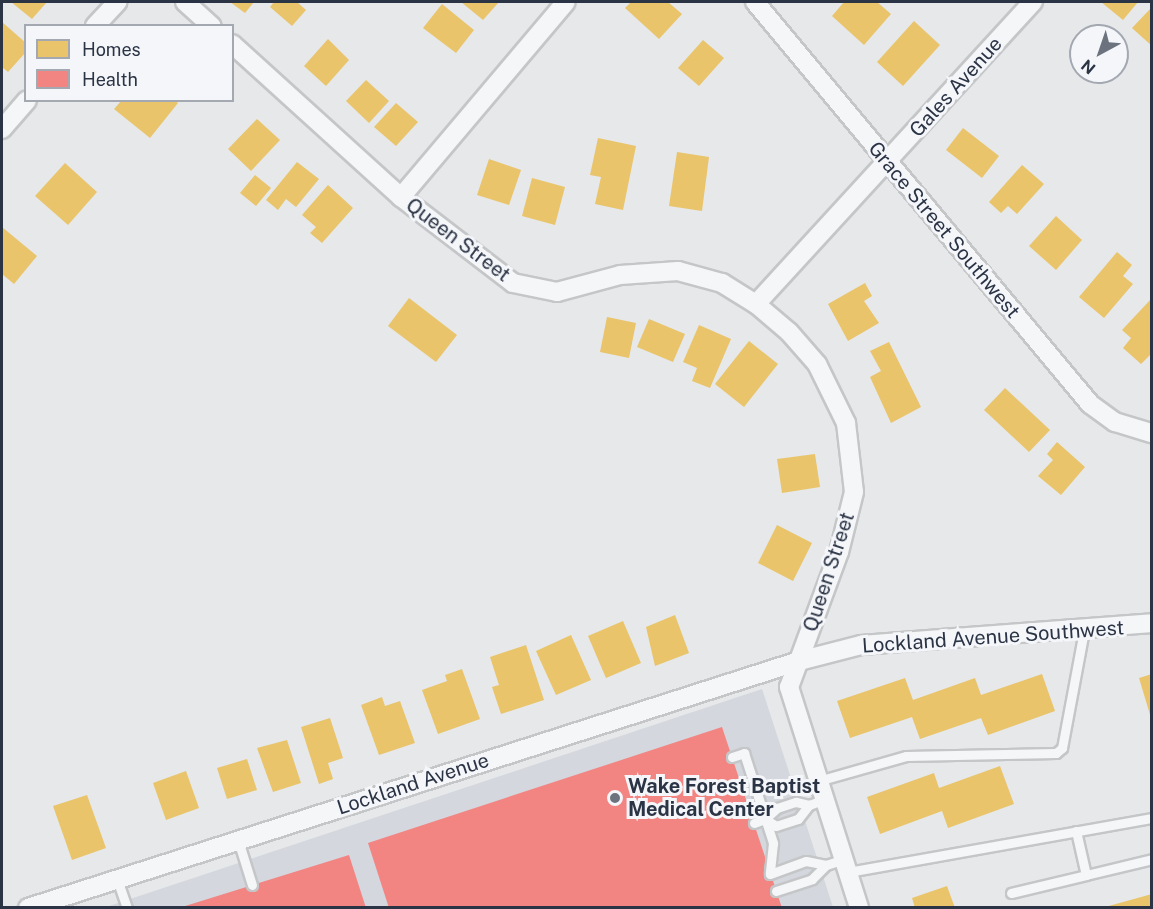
<!DOCTYPE html>
<style>
body{margin:0}
#map{position:relative;width:1153px;height:909px;overflow:hidden;background:#e6e8ea;font-family:"Public Sans",sans-serif}
div>[style]{position:absolute}
.built>*{inset:0;background:#d4d7dd}
.homes>*{inset:0;background:#e9c46a}
.health>*{inset:0;background:#f28482}
.roads{filter:drop-shadow(2px 0 #c4c6c8) drop-shadow(-2px 0 #c4c6c8) drop-shadow(0 2px #c4c6c8) drop-shadow(0 -2px #c4c6c8)}
.service>*{height:9px;margin:-4.5px;padding:0 4.5px;transform-origin:4.5px;border-radius:4.5px;background:#f5f6f7}
.minor>*{height:18px;margin:-9px;padding:0 9px;transform-origin:9px;border-radius:9px;background:#f5f6f7}
.dots>*{width:16px;height:16px;translate:-50% -50%;box-sizing:border-box;border:3px solid #f4f6f9;border-radius:50%}
span{translate:-50% -50%;white-space:nowrap;text-align:center;line-height:1.15;-webkit-text-stroke:6px #f4f6f9;paint-order:stroke}
.street-label{font-size:20px;color:#2b3445}
.poi-label{font-size:20px;color:#2b3445;font-weight:700}
.left{translate:0 -50%;text-align:left}
.frame{position:absolute;inset:0;border:3px solid #2b3445;pointer-events:none}
.legend{position:absolute;left:24px;top:24px;width:210px;height:78px;box-sizing:border-box;background:#f4f6f9;border:2px solid #a4a8b1;margin:0;padding:8px 10px;list-style:none;font-size:18px;color:#2b3445}
.legend li{display:flex;align-items:center;gap:12px;height:30px}
.legend b{width:30px;border:2px solid #a4a8b1}
.north{position:absolute;left:1069px;top:24px;width:60px;height:60px;box-sizing:border-box;background:#f4f6f9;border:2px solid #a4a8b1;border-radius:50%;rotate:220deg;font-size:16px;font-weight:700;line-height:24px;text-align:center;color:#2b3445}
.north::after{content:'';display:block;margin:auto;width:21px;height:27px;background:#6c737f;clip-path:polygon(50% 0,100% 100%,50% 72%,0 100%)}
</style>
<div id="map">
<div class="built">
<i style="clip-path:polygon(762px 689px,833px 907px,103px 908px)"></i>
</div>
<div class="homes">
<i style="clip-path:polygon(11px 2px,47px 2px,32px 19px)"></i>
<i style="clip-path:polygon(230px 2px,254px 2px,245px 13px)"></i>
<i style="clip-path:polygon(274px 2px,297px 2px,306px 10px,292px 26px,270px 7px)"></i>
<i style="clip-path:polygon(461px 2px,499px 2px,483px 20px)"></i>
<i style="clip-path:polygon(631px 2px,668px 2px,682px 14px,659px 39px,625px 8px)"></i>
<i style="clip-path:polygon(844px 2px,877px 2px,891px 14px,864px 45px,832px 16px)"></i>
<i style="clip-path:polygon(1101px 2px,1138px 2px,1123px 20px)"></i>
<i style="clip-path:polygon(442px 4px,474px 30px,456px 53px,423px 28px)"></i>
<i style="clip-path:polygon(1152px 7px,1152px 46px,1132px 28px)"></i>
<i style="clip-path:polygon(914px 21px,940px 45px,903px 86px,877px 62px)"></i>
<i style="clip-path:polygon(2px 22px,26px 43px,26px 52px,8px 72px,2px 67px)"></i>
<i style="clip-path:polygon(328px 39px,349px 60px,326px 86px,304px 66px)"></i>
<i style="clip-path:polygon(703px 40px,724px 58px,699px 86px,678px 68px)"></i>
<i style="clip-path:polygon(366px 80px,389px 101px,369px 123px,346px 101px)"></i>
<i style="clip-path:polygon(122px 100px,174px 100px,178px 103px,150px 138px,114px 109px)"></i>
<i style="clip-path:polygon(396px 103px,418px 122px,396px 146px,374px 127px)"></i>
<i style="clip-path:polygon(257px 119px,280px 140px,251px 171px,228px 149px)"></i>
<i style="clip-path:polygon(963px 128px,999px 156px,982px 178px,946px 150px)"></i>
<i style="clip-path:polygon(598px 138px,636px 146px,623px 210px,595px 204px,601px 177px,590px 175px)"></i>
<i style="clip-path:polygon(677px 152px,709px 157px,702px 211px,669px 206px)"></i>
<i style="clip-path:polygon(489px 159px,521px 170px,509px 205px,477px 195px)"></i>
<i style="clip-path:polygon(297px 162px,319px 179px,296px 207px,286px 199px,278px 210px,266px 200px)"></i>
<i style="clip-path:polygon(65px 163px,97px 192px,68px 225px,35px 196px)"></i>
<i style="clip-path:polygon(1022px 165px,1044px 184px,1017px 214px,1008px 206px,1001px 213px,989px 202px)"></i>
<i style="clip-path:polygon(255px 175px,271px 188px,256px 206px,240px 193px)"></i>
<i style="clip-path:polygon(532px 178px,565px 187px,555px 225px,522px 216px)"></i>
<i style="clip-path:polygon(328px 185px,353px 208px,322px 243px,310px 233px,316px 227px,302px 215px)"></i>
<i style="clip-path:polygon(1056px 216px,1082px 240px,1056px 270px,1029px 246px)"></i>
<i style="clip-path:polygon(2px 227px,37px 256px,14px 284px,2px 274px)"></i>
<i style="clip-path:polygon(1117px 252px,1132px 265px,1123px 276px,1133px 284px,1104px 318px,1079px 297px)"></i>
<i style="clip-path:polygon(865px 283px,872px 296px,864px 301px,879px 323px,848px 341px,828px 304px)"></i>
<i style="clip-path:polygon(409px 298px,457px 335px,436px 362px,388px 326px)"></i>
<i style="clip-path:polygon(1152px 298px,1152px 353px,1141px 364px,1123px 348px,1131px 338px,1122px 330px)"></i>
<i style="clip-path:polygon(607px 317px,636px 323px,629px 358px,600px 352px)"></i>
<i style="clip-path:polygon(649px 319px,685px 334px,673px 362px,637px 347px)"></i>
<i style="clip-path:polygon(699px 325px,731px 339px,710px 388px,692px 381px,697px 368px,683px 362px)"></i>
<i style="clip-path:polygon(749px 341px,778px 364px,744px 407px,715px 384px)"></i>
<i style="clip-path:polygon(889px 342px,921px 407px,891px 423px,870px 377px,881px 371px,870px 351px)"></i>
<i style="clip-path:polygon(1005px 388px,1050px 430px,1029px 452px,984px 410px)"></i>
<i style="clip-path:polygon(1057px 442px,1085px 467px,1061px 495px,1038px 476px,1053px 460px,1047px 454px)"></i>
<i style="clip-path:polygon(815px 454px,820px 487px,782px 493px,777px 459px)"></i>
<i style="clip-path:polygon(777px 525px,812px 543px,793px 581px,758px 563px)"></i>
<i style="clip-path:polygon(675px 615px,689px 653px,655px 666px,646px 627px)"></i>
<i style="clip-path:polygon(623px 621px,641px 663px,606px 678px,588px 636px)"></i>
<i style="clip-path:polygon(571px 635px,591px 680px,556px 695px,536px 651px)"></i>
<i style="clip-path:polygon(526px 645px,544px 700px,501px 714px,492px 687px,499px 685px,490px 657px)"></i>
<i style="clip-path:polygon(462px 669px,480px 719px,438px 734px,422px 690px,447px 681px,445px 675px)"></i>
<i style="clip-path:polygon(1042px 674px,1055px 711px,988px 735px,981px 718px,920px 739px,912px 717px,850px 738px,837px 701px,905px 678px,913px 700px,975px 678px,981px 695px)"></i>
<i style="clip-path:polygon(1152px 674px,1152px 718px,1151px 718px,1139px 678px)"></i>
<i style="clip-path:polygon(382px 697px,385px 706px,400px 701px,415px 743px,379px 755px,361px 705px)"></i>
<i style="clip-path:polygon(330px 718px,343px 758px,328px 763px,333px 779px,319px 784px,301px 727px)"></i>
<i style="clip-path:polygon(287px 740px,301px 783px,273px 792px,257px 748px)"></i>
<i style="clip-path:polygon(247px 759px,257px 790px,227px 799px,217px 768px)"></i>
<i style="clip-path:polygon(1000px 766px,1014px 804px,948px 828px,942px 811px,880px 834px,867px 797px,934px 773px,939px 788px)"></i>
<i style="clip-path:polygon(186px 771px,199px 808px,166px 820px,153px 783px)"></i>
<i style="clip-path:polygon(87px 795px,106px 848px,72px 860px,53px 806px)"></i>
<i style="clip-path:polygon(947px 886px,955px 908px,915px 908px,912px 898px)"></i>
<i style="clip-path:polygon(1152px 894px,1152px 908px,1105px 908px,1105px 907px)"></i>
</div>
<div class="health">
<i style="clip-path:polygon(722px 727px,782px 908px,389px 908px,368px 843px)"></i>
<i style="clip-path:polygon(349px 855px,366px 908px,182px 908px,182px 907px)"></i>
</div>
<div class="roads">
<div class="service">
<i style="left:732px;top:757px;width:13px;rotate:-18deg"></i>
<i style="left:744px;top:753px;width:95px;rotate:72.1deg"></i>
<i style="left:773px;top:843px;width:31px;rotate:96deg"></i>
<i style="left:770px;top:874px;width:38px;rotate:-20deg"></i>
<i style="left:806px;top:861px;width:20px;rotate:11deg"></i>
<i style="left:826px;top:865px;width:19px;rotate:-18deg"></i>
<i style="left:818px;top:781px;width:91px;rotate:-15.9deg"></i>
<i style="left:906px;top:756px;width:150px;rotate:-1.1deg"></i>
<i style="left:1056px;top:753px;width:8px;rotate:-40deg"></i>
<i style="left:1062px;top:748px;width:119px;rotate:-79.4deg"></i>
<i style="left:765px;top:819px;width:13px;rotate:32deg"></i>
<i style="left:776px;top:826px;width:23px;rotate:-18deg"></i>
<i style="left:798px;top:819px;width:18px;rotate:-52deg"></i>
<i style="left:809px;top:805px;width:15px;rotate:-20deg"></i>
<i style="left:754px;top:823px;width:12px;rotate:-20deg"></i>
<i style="left:765px;top:819px;width:16px;rotate:-43deg"></i>
<i style="left:777px;top:808px;width:20px;rotate:-18deg"></i>
<i style="left:796px;top:802px;width:13px;rotate:13deg"></i>
<i style="left:1076px;top:831px;width:45px;rotate:77.2deg"></i>
<i style="left:1086px;top:875px;width:68px;rotate:-13.6deg"></i>
<i style="left:238px;top:840px;width:47px;rotate:72.7deg"></i>
<i style="left:848px;top:872px;width:309px;rotate:-10.1deg"></i>
<i style="left:117px;top:879px;width:31px;rotate:71deg"></i>
<i style="left:776px;top:891px;width:38px;rotate:-18deg"></i>
<i style="left:812px;top:879px;width:20px;rotate:-45deg"></i>
<i style="left:1011px;top:893px;width:77px;rotate:-13.5deg"></i>
</div>
<div class="minor">
<i style="left:185px;top:2px;width:36px;rotate:42deg"></i>
<i style="left:755px;top:2px;width:523px;rotate:50.19deg"></i>
<i style="left:1090px;top:404px;width:31px;rotate:36deg"></i>
<i style="left:1115px;top:422px;width:39px;rotate:17deg"></i>
<i style="left:95px;top:26px;width:33px;rotate:-47deg"></i>
<i style="left:232px;top:44px;width:228px;rotate:42.2deg"></i>
<i style="left:401px;top:197px;width:141px;rotate:37.5deg"></i>
<i style="left:513px;top:283px;width:45px;rotate:11.6deg"></i>
<i style="left:557px;top:292px;width:65px;rotate:-15.1deg"></i>
<i style="left:620px;top:275px;width:58px;rotate:-3.9deg"></i>
<i style="left:678px;top:271px;width:46px;rotate:15.3deg"></i>
<i style="left:722px;top:283px;width:40px;rotate:32deg"></i>
<i style="left:756px;top:304px;width:43px;rotate:40.3deg"></i>
<i style="left:789px;top:332px;width:43px;rotate:48.8deg"></i>
<i style="left:817px;top:364px;width:66px;rotate:63.8deg"></i>
<i style="left:846px;top:423px;width:69px;rotate:83.4deg"></i>
<i style="left:854px;top:492px;width:62px;rotate:104deg"></i>
<i style="left:839px;top:552px;width:144px;rotate:110.3deg"></i>
<i style="left:789px;top:687px;width:232px;rotate:72.4deg"></i>
<i style="left:2px;top:129px;width:38px;rotate:-49deg"></i>
<i style="left:401px;top:197px;width:255px;rotate:-49.8deg"></i>
<i style="left:756px;top:304px;width:410px;rotate:-47.5deg"></i>
<i style="left:28px;top:908px;width:810px;rotate:-17.76deg"></i>
<i style="left:799px;top:661px;width:64px;rotate:-14.5deg"></i>
<i style="left:861px;top:645px;width:292px;rotate:-4.3deg"></i>
</div>
</div>
<div class="dots">
<i style="left:615px;top:798px;background:#6c737f"></i>
</div>
<div class="street-label">
<span style="left:956px;top:87px;rotate:-48deg">Gales Avenue</span>
<span style="left:944px;top:230px;rotate:50deg">Grace Street Southwest</span>
<span style="left:458px;top:240px;rotate:37deg">Queen Street</span>
<span style="left:829px;top:572px;rotate:-72deg">Queen Street</span>
<span style="left:993px;top:637px;rotate:-4deg">Lockland Avenue Southwest</span>
<span style="left:413px;top:784px;rotate:-18deg">Lockland Avenue</span>
</div>
<div class="poi-label">
<span class="left" style="left:628px;top:798px">Wake Forest Baptist<br>Medical Center</span>
</div>
<div class="frame"></div>
<ul class="legend">
<li><b style="height:16px;background:#e9c46a"></b>Homes</li>
<li><b style="height:16px;background:#f28482"></b>Health</li>
</ul>
<div class="north">N</div>
</div>
